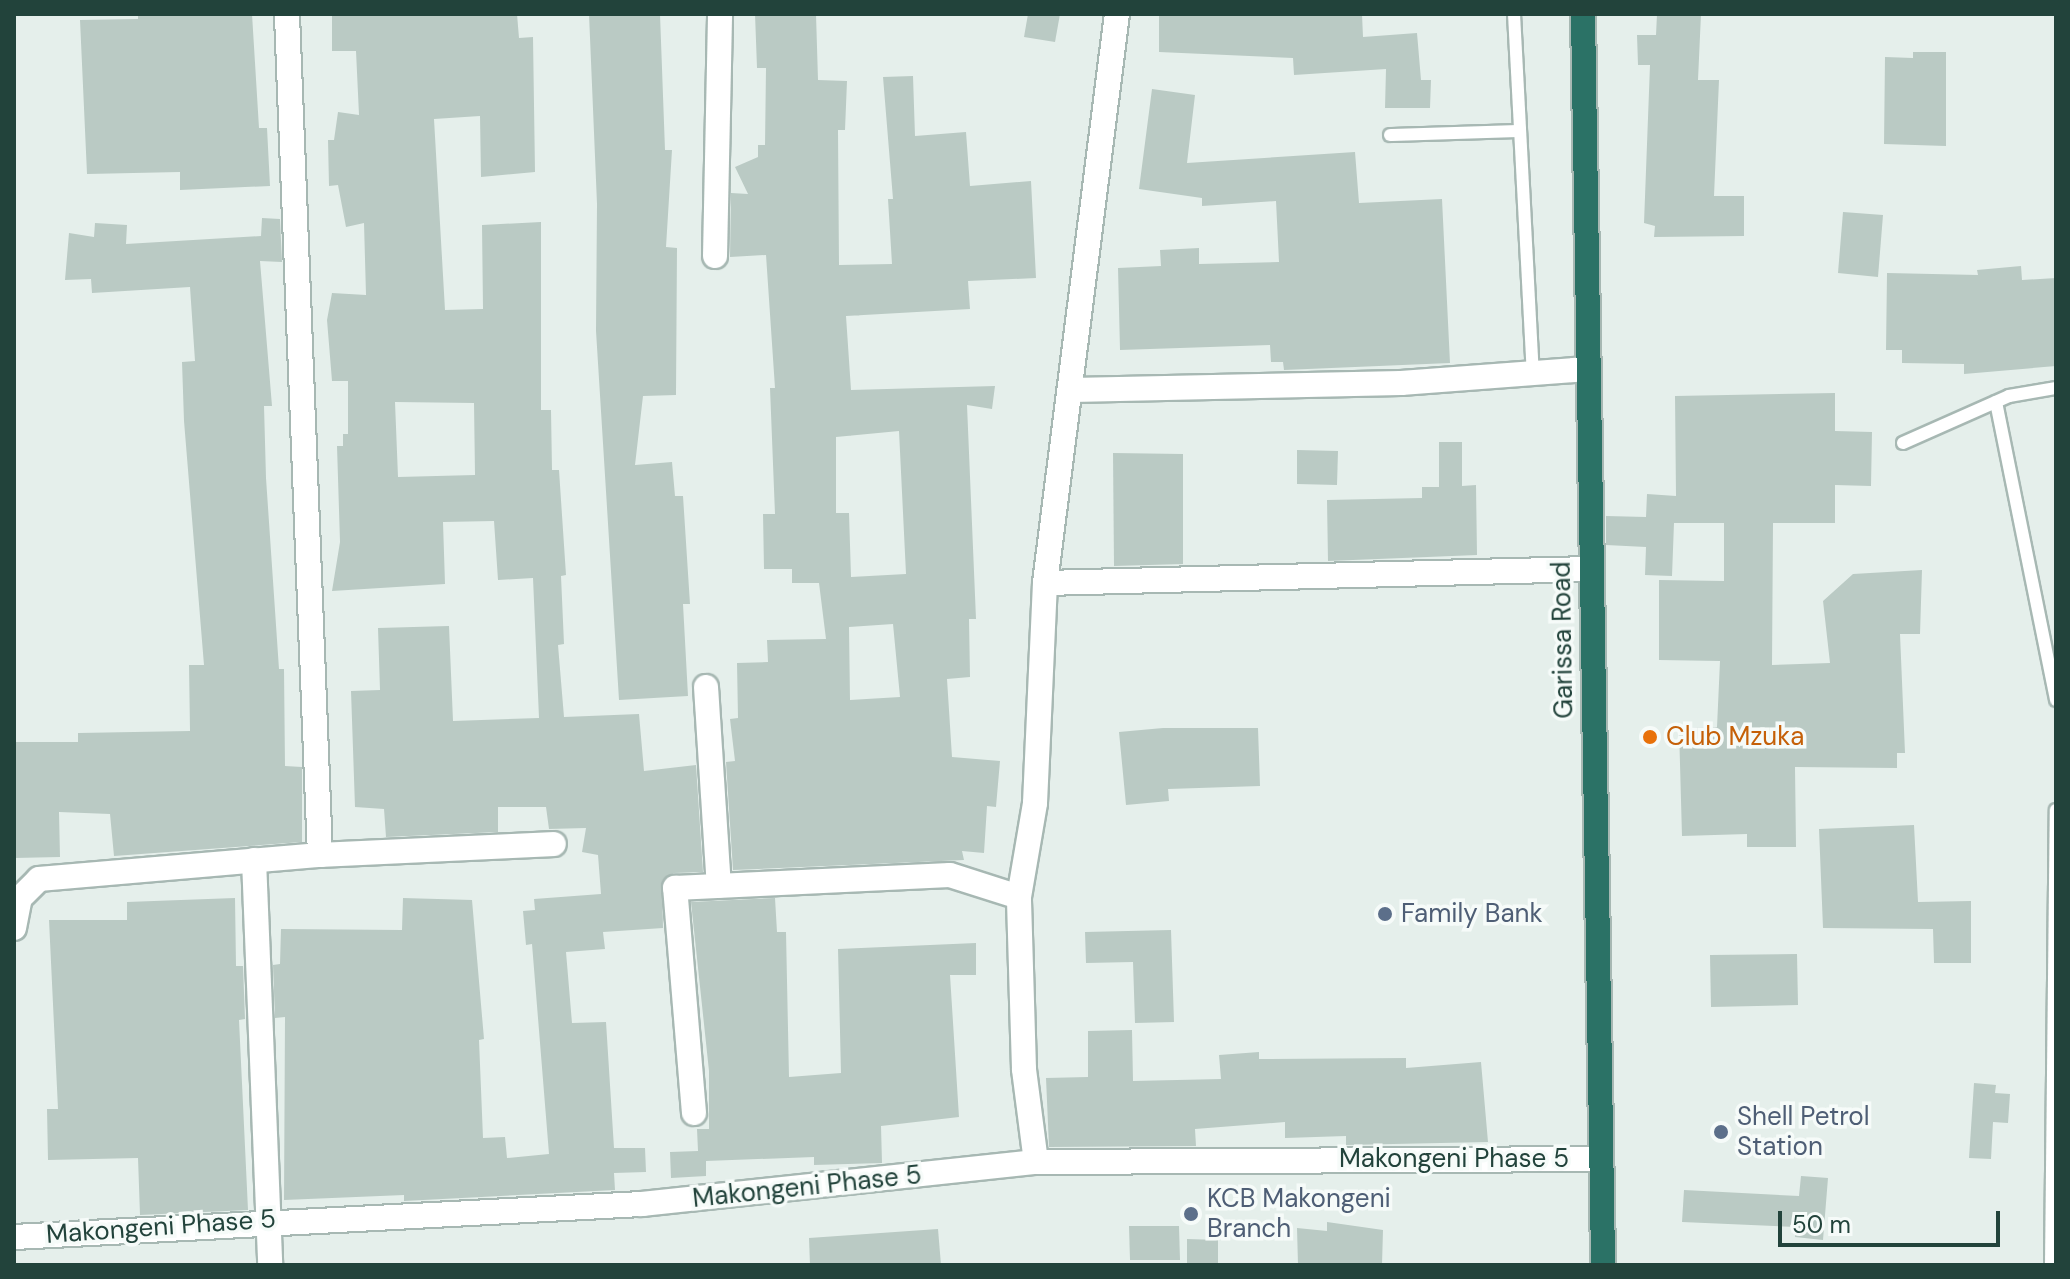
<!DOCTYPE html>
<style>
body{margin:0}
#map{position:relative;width:2070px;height:1279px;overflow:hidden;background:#e5efeb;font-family:"DM Sans",sans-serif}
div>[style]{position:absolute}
.building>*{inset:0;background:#bacac4}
.roads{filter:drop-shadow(2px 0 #a7b8b3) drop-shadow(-2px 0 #a7b8b3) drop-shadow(0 2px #a7b8b3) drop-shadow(0 -2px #a7b8b3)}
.lane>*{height:12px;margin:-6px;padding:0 6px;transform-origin:6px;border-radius:6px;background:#fff}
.street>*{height:24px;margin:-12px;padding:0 12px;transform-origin:12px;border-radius:12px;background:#fff}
.highway>*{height:24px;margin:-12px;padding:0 12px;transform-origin:12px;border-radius:12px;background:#2b7266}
.dots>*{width:22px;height:22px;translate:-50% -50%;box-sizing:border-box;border:4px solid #f6fbf9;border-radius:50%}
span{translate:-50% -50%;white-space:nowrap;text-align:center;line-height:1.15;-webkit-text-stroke:7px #f6fbf9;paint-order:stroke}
.street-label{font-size:26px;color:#22433b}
.food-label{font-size:26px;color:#c56008}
.left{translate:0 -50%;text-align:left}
.service-label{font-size:26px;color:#4e5e75}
.frame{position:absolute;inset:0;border:16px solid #22433b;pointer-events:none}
.scale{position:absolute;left:1778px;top:1211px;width:222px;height:36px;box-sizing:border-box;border:4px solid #22433b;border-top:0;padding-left:10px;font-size:24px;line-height:28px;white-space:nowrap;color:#22433b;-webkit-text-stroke:6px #f6fbf9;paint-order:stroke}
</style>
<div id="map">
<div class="building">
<i style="clip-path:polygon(138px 14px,252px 14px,259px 128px,267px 128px,270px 186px,180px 190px,180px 172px,87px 174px,80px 20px,138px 19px)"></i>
<i style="clip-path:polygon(evenodd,517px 14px,519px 38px,533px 37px,535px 172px,481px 177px,480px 116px,434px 119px,445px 310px,483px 309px,482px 225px,541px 222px,541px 410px,551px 410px,552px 470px,559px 470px,566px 575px,561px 576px,564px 644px,558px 645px,564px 717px,639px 714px,644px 771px,696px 765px,703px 872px,674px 873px,662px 881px,663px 928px,603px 932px,605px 949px,566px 952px,572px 1023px,606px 1022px,614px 1148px,645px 1148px,646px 1172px,614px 1173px,615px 1190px,404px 1201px,404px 1195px,284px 1200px,285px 1017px,275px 1018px,273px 965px,280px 964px,281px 929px,402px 930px,403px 898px,472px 900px,484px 1039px,479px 1040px,483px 1138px,505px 1137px,507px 1158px,549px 1154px,532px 944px,526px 945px,523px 911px,535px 910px,534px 899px,601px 894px,598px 855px,582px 852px,586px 828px,549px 829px,546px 807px,498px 807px,498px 832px,386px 837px,384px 809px,355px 807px,351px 691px,380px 690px,378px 628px,449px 626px,453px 721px,539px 718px,533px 578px,498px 580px,494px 521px,443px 522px,445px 584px,332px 591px,340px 542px,337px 446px,343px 446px,343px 434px,348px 434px,348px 381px,332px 381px,327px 320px,332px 293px,366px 295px,364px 223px,346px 227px,338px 185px,329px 186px,328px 140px,334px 140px,338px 112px,359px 115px,356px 51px,332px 51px,332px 16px,517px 14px,395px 402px,474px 403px,475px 475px,398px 477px,395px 402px)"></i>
<i style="clip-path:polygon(589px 14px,660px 14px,665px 150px,672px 150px,666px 247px,677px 248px,676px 395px,643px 396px,635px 465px,672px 462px,675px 496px,683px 496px,690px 604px,683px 604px,688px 696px,619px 700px,596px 331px,597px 204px)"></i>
<i style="clip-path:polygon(evenodd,755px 14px,816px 14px,818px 80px,847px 81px,845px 130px,838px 130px,839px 265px,892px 264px,888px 199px,893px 199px,883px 77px,913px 76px,915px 136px,966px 132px,970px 186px,1031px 181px,1036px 278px,968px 281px,970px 309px,846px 316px,851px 390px,995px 386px,992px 409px,967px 405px,976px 619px,969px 619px,970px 677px,947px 679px,952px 757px,1000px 761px,996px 807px,987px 806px,984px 853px,962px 851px,964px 860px,733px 870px,726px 762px,735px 761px,730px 719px,738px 718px,737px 663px,768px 662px,767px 640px,826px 639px,819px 583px,792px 583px,792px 569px,764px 569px,763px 514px,775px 514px,770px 388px,775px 388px,766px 255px,730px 257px,731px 193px,748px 194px,735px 167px,758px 157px,758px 145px,765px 145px,766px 68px,757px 68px,755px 14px,899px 431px,906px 574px,851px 577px,849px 513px,836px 513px,836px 437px,899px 431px,755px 14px,893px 624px,900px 697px,850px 700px,849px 627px,893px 624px)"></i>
<i style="clip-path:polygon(1028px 14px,1060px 14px,1055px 42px,1024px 37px)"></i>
<i style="clip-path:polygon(1159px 14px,1362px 14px,1363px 37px,1417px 33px,1421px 80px,1431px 80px,1430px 108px,1385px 108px,1386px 69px,1294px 75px,1293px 58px,1159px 52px)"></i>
<i style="clip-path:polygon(1657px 14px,1701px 14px,1698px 80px,1719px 80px,1714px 196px,1744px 196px,1744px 236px,1654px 237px,1655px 226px,1644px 223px,1650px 65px,1638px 65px,1637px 35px,1656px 35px)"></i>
<i style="clip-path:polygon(1913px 52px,1946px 52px,1946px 146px,1884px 144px,1885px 57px,1913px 58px)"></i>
<i style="clip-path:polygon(1152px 89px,1195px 95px,1187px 163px,1355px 152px,1359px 203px,1442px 199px,1450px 363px,1284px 370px,1283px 362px,1271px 362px,1270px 345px,1120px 350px,1118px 268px,1161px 266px,1160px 250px,1199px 248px,1199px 264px,1279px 262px,1276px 201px,1202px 206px,1202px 198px,1139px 189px)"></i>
<i style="clip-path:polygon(1843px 212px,1883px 215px,1878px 277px,1838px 273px)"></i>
<i style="clip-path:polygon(262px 218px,280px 219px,282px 262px,260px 261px,272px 406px,264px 406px,266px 478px,279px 669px,284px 669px,285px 766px,302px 767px,302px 842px,114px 856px,110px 814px,59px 812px,60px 857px,14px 858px,14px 742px,78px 742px,78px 733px,190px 731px,189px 665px,204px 665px,184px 421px,182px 362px,195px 361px,190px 287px,92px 293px,91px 279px,65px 280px,69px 233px,94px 237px,95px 223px,127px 225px,126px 244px,261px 236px)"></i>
<i style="clip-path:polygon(2021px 266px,2022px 280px,2056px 278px,2056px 366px,1964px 374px,1964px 364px,1902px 363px,1902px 350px,1886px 350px,1887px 273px,1978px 275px,1977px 270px)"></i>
<i style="clip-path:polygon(1835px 393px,1835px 431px,1872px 432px,1871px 486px,1835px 485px,1835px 523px,1773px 523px,1772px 665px,1830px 663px,1823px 601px,1853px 574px,1922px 570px,1920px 634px,1900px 634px,1905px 753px,1897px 753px,1897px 768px,1795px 767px,1796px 847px,1747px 847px,1747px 834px,1682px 836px,1679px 728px,1717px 727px,1720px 661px,1659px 660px,1659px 580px,1724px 581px,1724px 523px,1674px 523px,1672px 576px,1645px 575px,1646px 547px,1606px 545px,1606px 516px,1646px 517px,1647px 494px,1676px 496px,1675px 396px)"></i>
<i style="clip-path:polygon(1439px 442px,1462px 442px,1462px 486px,1476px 485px,1477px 555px,1328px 561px,1327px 500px,1422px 498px,1422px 487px,1439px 487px)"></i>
<i style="clip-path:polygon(1297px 450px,1338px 451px,1337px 485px,1297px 484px)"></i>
<i style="clip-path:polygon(1113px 453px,1183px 454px,1183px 564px,1114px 566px)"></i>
<i style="clip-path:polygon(1163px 728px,1258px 728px,1260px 786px,1168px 789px,1169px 801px,1126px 805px,1119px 732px)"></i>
<i style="clip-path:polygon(1914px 825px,1918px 902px,1971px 901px,1971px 963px,1934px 963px,1933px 929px,1823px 928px,1819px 829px)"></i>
<i style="clip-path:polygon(235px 898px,236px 966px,243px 966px,245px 1019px,239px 1020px,248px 1210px,140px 1215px,138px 1158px,48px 1160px,47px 1109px,58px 1109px,49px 920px,127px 920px,127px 902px)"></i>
<i style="clip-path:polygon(775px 898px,777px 932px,786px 932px,789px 1077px,841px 1073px,838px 949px,976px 943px,976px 975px,950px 975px,959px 1117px,881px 1126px,882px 1163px,814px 1165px,814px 1157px,706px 1161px,706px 1176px,671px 1178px,670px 1152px,698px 1151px,697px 1129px,709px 1129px,709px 1071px,691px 902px)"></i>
<i style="clip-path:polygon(1171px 930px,1174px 1022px,1135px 1023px,1133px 962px,1086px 963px,1085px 932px)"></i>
<i style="clip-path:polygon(1797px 954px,1798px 1005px,1711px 1007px,1710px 955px)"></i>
<i style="clip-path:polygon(1132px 1030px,1133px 1081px,1221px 1079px,1219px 1055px,1259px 1052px,1259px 1059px,1406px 1058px,1406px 1068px,1481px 1062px,1488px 1142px,1346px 1145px,1346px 1136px,1285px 1138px,1285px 1122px,1195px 1129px,1196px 1146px,1049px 1147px,1046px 1078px,1088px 1077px,1088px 1031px)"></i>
<i style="clip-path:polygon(1974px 1083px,1996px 1085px,1995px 1093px,2010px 1094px,2008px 1123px,1993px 1122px,1991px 1159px,1969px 1158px)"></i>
<i style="clip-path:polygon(1801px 1176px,1828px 1178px,1823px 1240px,1795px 1237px,1796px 1227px,1682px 1222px,1684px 1190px,1799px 1196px)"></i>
<i style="clip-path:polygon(1327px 1222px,1383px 1230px,1382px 1265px,1298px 1265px,1297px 1228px,1327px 1231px)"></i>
<i style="clip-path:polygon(1129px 1226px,1179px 1226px,1180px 1260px,1130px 1260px)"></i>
<i style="clip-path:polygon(938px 1229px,941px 1265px,810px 1265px,809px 1238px)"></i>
<i style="clip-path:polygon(1187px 1239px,1218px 1240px,1218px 1265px,1187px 1265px)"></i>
</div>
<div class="roads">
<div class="lane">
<i style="left:1514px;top:14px;width:359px;rotate:87deg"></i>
<i style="left:1390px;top:135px;width:130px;rotate:-1.8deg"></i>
<i style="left:1996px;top:402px;width:304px;rotate:78.6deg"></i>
<i style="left:1903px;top:443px;width:116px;rotate:-23.9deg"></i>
<i style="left:2009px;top:396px;width:48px;rotate:-9.7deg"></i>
<i style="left:2051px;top:1265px;width:455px;rotate:-89.4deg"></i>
</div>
<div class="street">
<i style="left:715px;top:256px;width:242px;rotate:-88.8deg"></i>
<i style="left:1072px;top:390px;width:329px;rotate:-1.2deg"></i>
<i style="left:1401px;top:383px;width:186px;rotate:-4.3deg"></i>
<i style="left:1045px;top:583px;width:544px;rotate:-1.47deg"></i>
<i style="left:706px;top:687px;width:199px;rotate:86.3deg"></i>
<i style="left:320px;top:855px;width:234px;rotate:-2.7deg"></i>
<i style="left:254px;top:860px;width:405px;rotate:87.7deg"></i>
<i style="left:14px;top:928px;width:31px;rotate:-79deg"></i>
<i style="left:20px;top:898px;width:27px;rotate:-45deg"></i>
<i style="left:39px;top:879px;width:282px;rotate:-4.9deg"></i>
<i style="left:320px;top:855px;width:842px;rotate:-92.25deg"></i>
<i style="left:694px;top:1113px;width:226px;rotate:-94.8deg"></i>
<i style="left:675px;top:888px;width:275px;rotate:-2.7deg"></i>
<i style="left:950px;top:875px;width:72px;rotate:17.7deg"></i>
<i style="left:1036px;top:1162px;width:94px;rotate:-97.4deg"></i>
<i style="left:1024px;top:1069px;width:172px;rotate:-91.7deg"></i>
<i style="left:1019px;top:897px;width:95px;rotate:-80.3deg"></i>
<i style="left:1035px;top:803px;width:220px;rotate:-87.4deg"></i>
<i style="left:1045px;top:583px;width:574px;rotate:-82.79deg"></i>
<i style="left:14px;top:1237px;width:629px;rotate:-3.01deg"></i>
<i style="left:642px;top:1204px;width:396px;rotate:-6.1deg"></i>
<i style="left:1036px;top:1162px;width:565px;rotate:-0.3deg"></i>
</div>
<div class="highway">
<i style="left:1583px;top:14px;width:1251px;rotate:89.08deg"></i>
</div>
</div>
<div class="dots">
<i style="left:1650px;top:737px;background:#e8710a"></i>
<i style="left:1385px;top:914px;background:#5c6f8a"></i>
<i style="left:1721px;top:1132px;background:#5c6f8a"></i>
<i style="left:1191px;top:1214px;background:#5c6f8a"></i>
</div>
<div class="street-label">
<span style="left:1563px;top:640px;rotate:-91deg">Garissa Road</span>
<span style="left:1454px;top:1159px">Makongeni Phase 5</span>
<span style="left:807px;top:1187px;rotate:-6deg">Makongeni Phase 5</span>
<span style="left:161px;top:1227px;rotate:-4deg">Makongeni Phase 5</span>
</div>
<div class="food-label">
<span class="left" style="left:1666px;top:737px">Club Mzuka</span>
</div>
<div class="service-label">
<span class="left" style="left:1401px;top:914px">Family Bank</span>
<span class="left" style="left:1737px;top:1132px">Shell Petrol<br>Station</span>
<span class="left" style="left:1207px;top:1214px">KCB Makongeni<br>Branch</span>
</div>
<div class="frame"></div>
<div class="scale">50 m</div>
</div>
